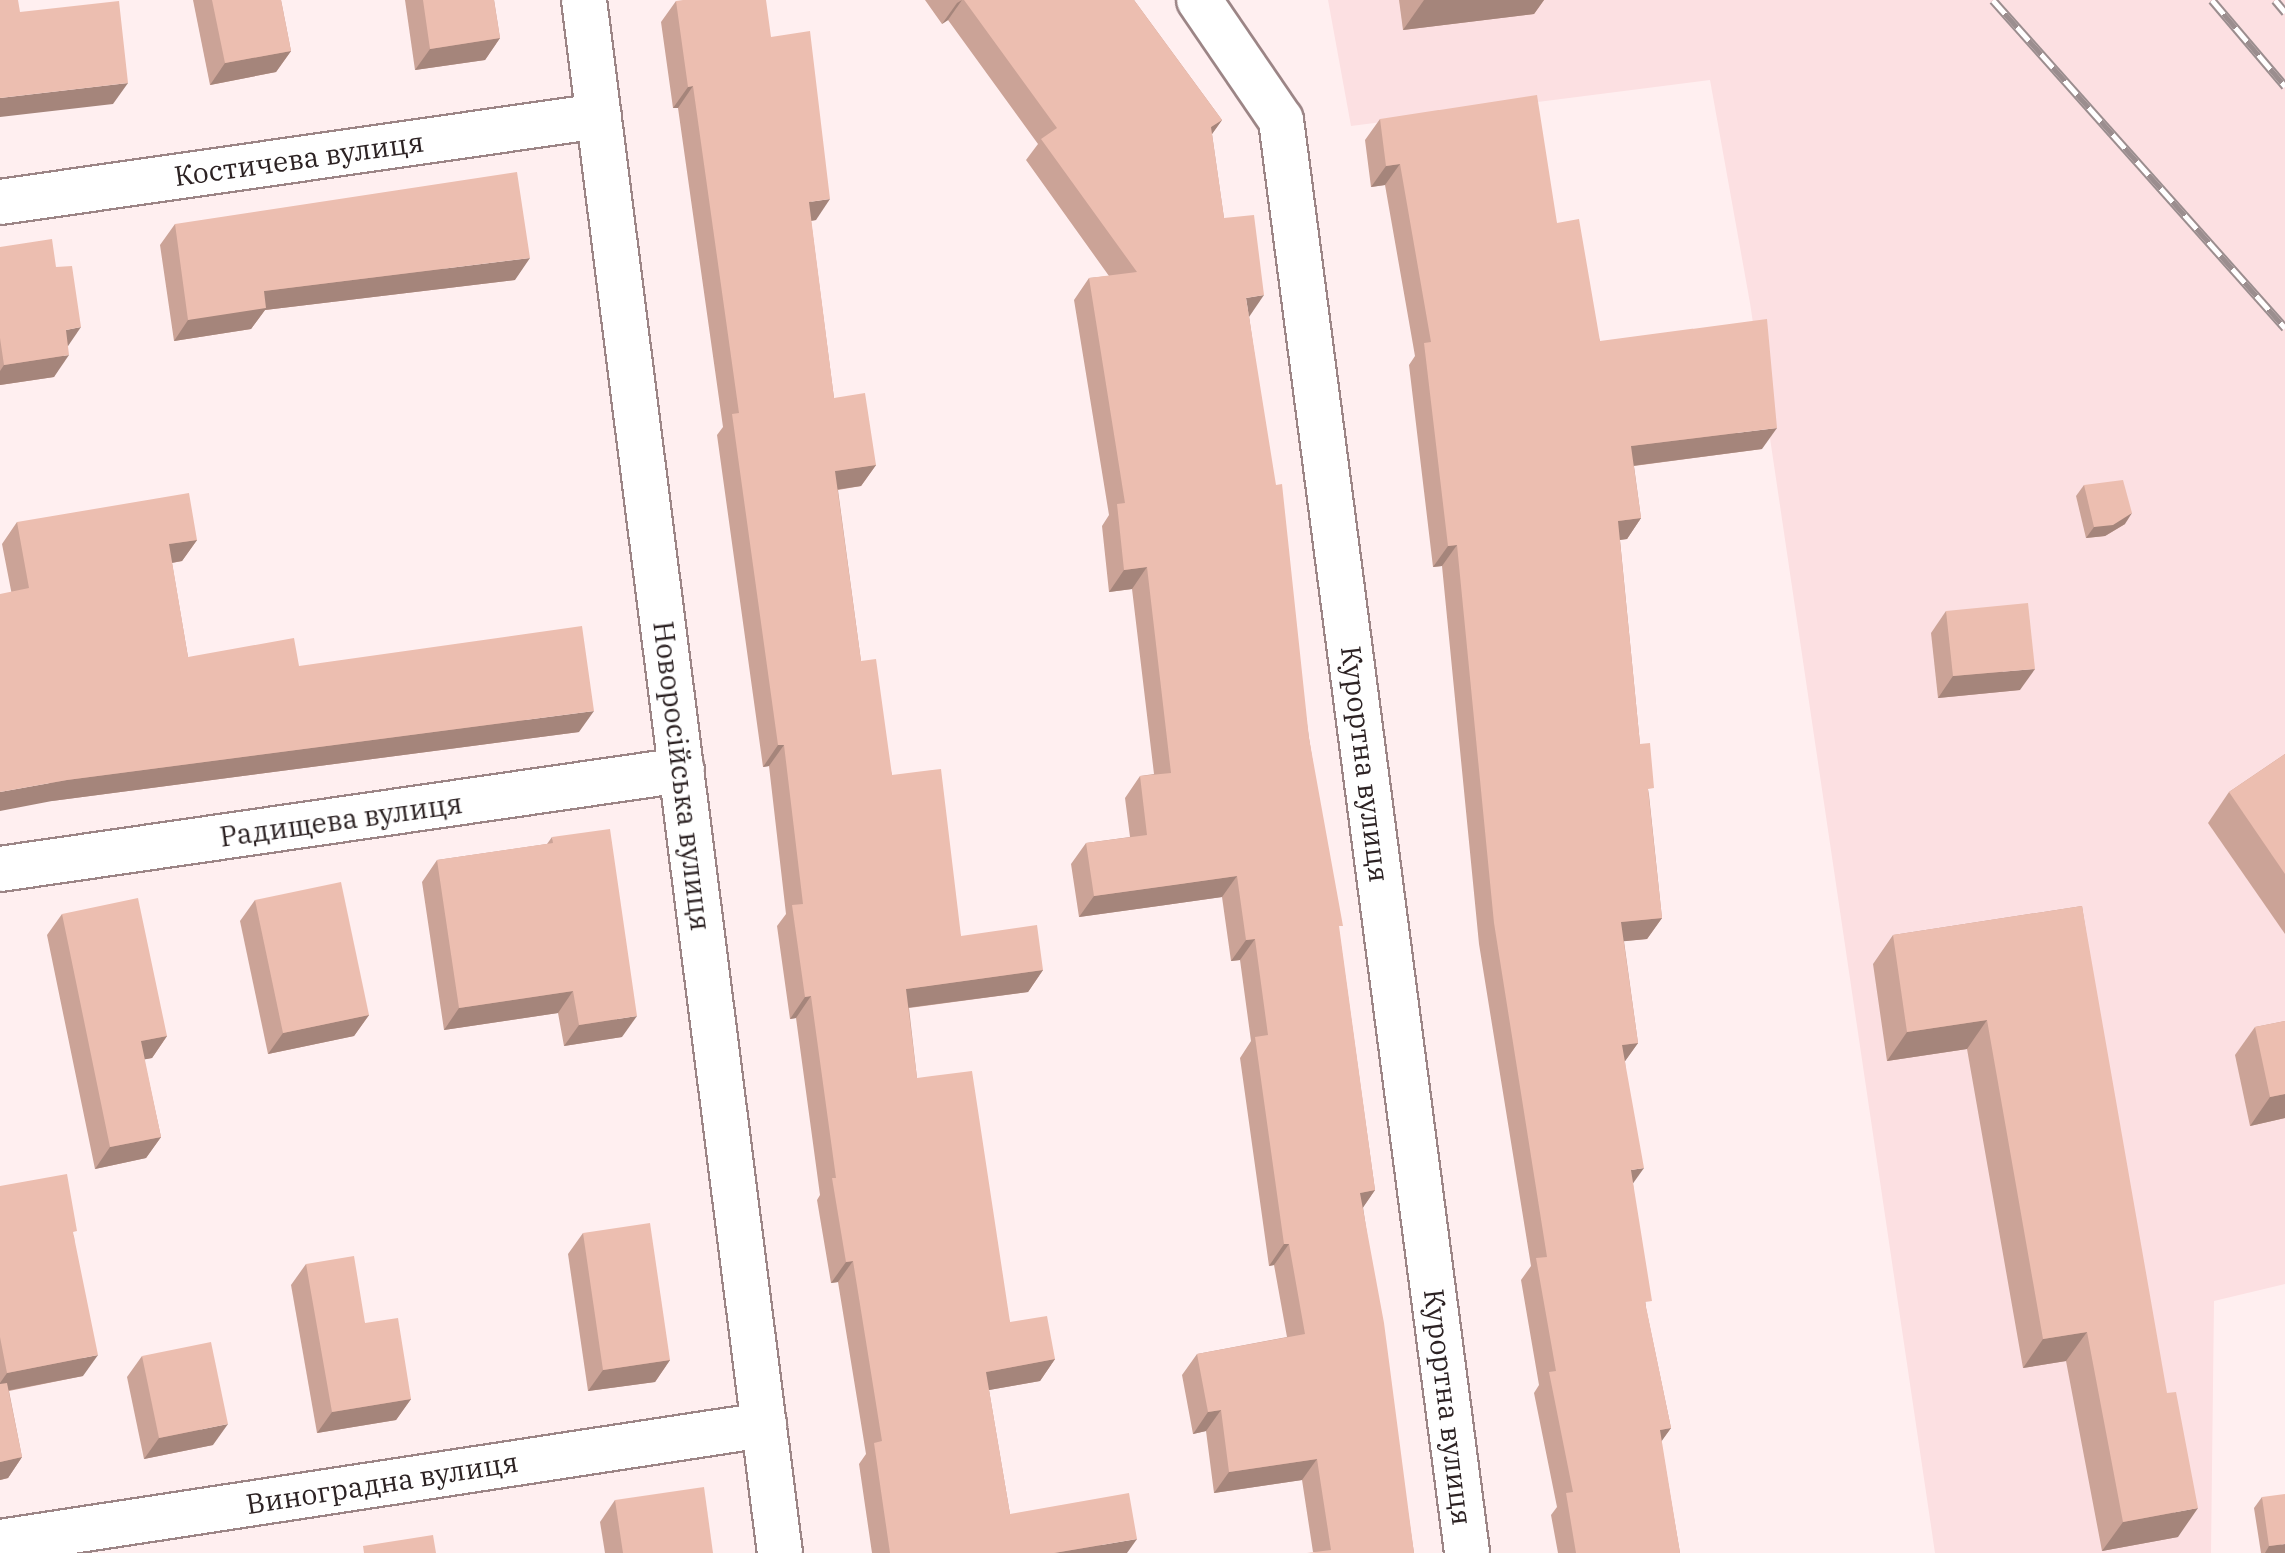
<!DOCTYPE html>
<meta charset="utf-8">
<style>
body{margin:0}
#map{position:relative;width:2285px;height:1553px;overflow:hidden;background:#ffeff0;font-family:"IBM Plex Serif",serif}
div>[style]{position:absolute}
.built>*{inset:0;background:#fce0e2}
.roads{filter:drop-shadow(2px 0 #9c8586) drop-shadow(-2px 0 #9c8586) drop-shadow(0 2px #9c8586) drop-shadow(0 -2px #9c8586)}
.street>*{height:44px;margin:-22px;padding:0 22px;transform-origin:22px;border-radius:22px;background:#fff}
.rail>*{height:9px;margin-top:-4.5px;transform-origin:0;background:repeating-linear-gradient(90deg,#fff 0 18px,#9b8e8f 0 36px);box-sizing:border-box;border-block:2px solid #9b8e8f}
.wall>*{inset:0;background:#cba397}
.shaded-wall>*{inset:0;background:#a5857b}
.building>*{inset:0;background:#ecbeb0}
span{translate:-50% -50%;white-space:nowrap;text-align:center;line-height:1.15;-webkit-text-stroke:6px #fff;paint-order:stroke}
.street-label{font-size:28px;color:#2c2223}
</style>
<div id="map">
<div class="built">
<i style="clip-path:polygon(1328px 0,2285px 0,2285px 1284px,2214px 1301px,2211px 1553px,1935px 1553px,1750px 303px,1710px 80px,1351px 126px)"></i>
</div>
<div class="roads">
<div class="street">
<i style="left:584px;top:0;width:1565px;rotate:82.81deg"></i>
<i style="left:1199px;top:0;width:145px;rotate:55.7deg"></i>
<i style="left:1281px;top:120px;width:1445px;rotate:82.6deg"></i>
<i style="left:0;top:202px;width:605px;rotate:-8.17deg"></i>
<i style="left:0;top:869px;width:689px;rotate:-8.26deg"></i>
<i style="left:0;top:1542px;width:773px;rotate:-8.71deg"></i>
</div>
</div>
<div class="rail">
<i style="left:1993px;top:0;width:439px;rotate:48.3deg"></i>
<i style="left:2212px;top:0;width:113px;rotate:49.7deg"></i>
<i style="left:2275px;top:0;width:16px;rotate:50deg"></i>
</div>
<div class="wall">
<i style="clip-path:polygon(193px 0,281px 0,291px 51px,276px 72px,210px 85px)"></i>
<i style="clip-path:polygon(405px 0,494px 0,500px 38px,485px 60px,415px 70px)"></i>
<i style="clip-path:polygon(925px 0,1134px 0,1222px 120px,1212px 134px,1224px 218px,1249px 316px,1309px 738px,1339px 931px,1375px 1190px,1363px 1207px,1414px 1553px,1313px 1552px,1302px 1480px,1214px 1493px,1206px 1431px,1193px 1434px,1182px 1375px,1197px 1354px,1287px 1337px,1274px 1265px,1269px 1266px,1240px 1058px,1251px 1041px,1240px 960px,1231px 961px,1222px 897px,1079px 917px,1071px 864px,1086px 843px,1130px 837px,1125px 798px,1140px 776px,1154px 774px,1132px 589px,1109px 592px,1102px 526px,1109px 515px,1074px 300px,1089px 278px,1109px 276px,1026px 160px,1038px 144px,948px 20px,942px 24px)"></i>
<i style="clip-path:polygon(1399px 0,1544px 0,1534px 14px,1403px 30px)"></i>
<i style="clip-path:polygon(676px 1px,771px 37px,816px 220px,811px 221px,834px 398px,876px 465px,861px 486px,838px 490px,861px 661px,892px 775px,961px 936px,1043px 970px,1028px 992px,909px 1008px,917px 1078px,1010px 1322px,1055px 1359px,1040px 1381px,989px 1390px,1010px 1514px,1127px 1553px,872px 1553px,859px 1464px,866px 1454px,838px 1282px,831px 1283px,817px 1200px,820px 1195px,796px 1018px,790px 1019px,777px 926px,786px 914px,769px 766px,763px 767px,717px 435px,723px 427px,678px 108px,673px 108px,661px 22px)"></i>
<i style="clip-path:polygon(1380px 119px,1557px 223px,1600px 341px,1762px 449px,1634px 466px,1641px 518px,1627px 539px,1620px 540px,1640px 744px,1649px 795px,1662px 918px,1647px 939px,1624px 941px,1638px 1043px,1625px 1061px,1633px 1184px,1646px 1308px,1671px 1428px,1661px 1441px,1680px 1553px,1558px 1553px,1551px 1515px,1557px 1507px,1534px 1393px,1539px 1385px,1521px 1280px,1531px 1266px,1479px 944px,1442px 566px,1433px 567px,1409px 365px,1415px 356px,1385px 185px,1371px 187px,1365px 140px)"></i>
<i style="clip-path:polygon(175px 224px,515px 280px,265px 310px,251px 329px,174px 341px,160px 245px)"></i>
<i style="clip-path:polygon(0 247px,68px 346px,54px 377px,0 385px)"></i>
<i style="clip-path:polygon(2084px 485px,2125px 524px,2105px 536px,2086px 538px,2076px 496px)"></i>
<i style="clip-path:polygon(17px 522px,197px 540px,182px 561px,172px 563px,188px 657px,299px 666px,579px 732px,52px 801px,2px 544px)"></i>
<i style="clip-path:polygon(1946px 611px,2020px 690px,1938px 698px,1931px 633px)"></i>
<i style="clip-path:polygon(2285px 754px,2285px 934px,2208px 823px,2229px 792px)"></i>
<i style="clip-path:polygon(552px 837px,622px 1037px,564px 1046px,558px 1013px,444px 1030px,422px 882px,437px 860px,547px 844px)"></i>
<i style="clip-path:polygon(255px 900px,369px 1015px,354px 1036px,268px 1054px,240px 921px)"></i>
<i style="clip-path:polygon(2082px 906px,2178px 1537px,2102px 1551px,2066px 1361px,2023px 1368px,1967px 1049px,1887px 1061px,1873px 964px,1893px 935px)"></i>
<i style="clip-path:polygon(62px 914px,167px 1036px,152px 1058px,144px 1059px,161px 1137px,146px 1158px,95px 1169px,47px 935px)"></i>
<i style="clip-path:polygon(2285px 1021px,2285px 1118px,2250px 1126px,2235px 1055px,2255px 1027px)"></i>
<i style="clip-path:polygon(0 1186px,74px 1236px,83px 1376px,9px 1391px,22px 1457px,8px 1478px,0 1480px)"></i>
<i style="clip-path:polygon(583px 1233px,670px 1360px,655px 1382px,588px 1391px,568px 1254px)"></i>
<i style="clip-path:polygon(306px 1264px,365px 1323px,411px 1399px,396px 1420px,317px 1433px,291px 1285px)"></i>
<i style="clip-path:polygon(142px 1356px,213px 1445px,144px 1459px,127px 1377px)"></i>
<i style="clip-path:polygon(2262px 1497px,2285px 1553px,2261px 1553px,2254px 1508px)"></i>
<i style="clip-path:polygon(615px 1500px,713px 1553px,605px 1553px,600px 1522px)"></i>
</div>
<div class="shaded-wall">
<i style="clip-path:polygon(962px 0,948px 20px,942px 24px,957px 3px)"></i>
<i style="clip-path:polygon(1424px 0,1544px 0,1534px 14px,1403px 30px)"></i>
<i style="clip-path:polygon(500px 38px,485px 60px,415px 70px,430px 49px)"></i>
<i style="clip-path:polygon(291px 51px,276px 72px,210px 85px,225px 63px)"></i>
<i style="clip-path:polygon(128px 83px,113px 104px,0 117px,0 98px)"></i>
<i style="clip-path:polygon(693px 86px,678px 108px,673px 108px,688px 87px)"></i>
<i style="clip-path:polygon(1222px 120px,1207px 141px,1211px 127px)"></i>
<i style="clip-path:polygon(1400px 164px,1385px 185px,1371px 187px,1386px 166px)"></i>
<i style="clip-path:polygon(830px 199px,816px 220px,794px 223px,809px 202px)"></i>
<i style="clip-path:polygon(530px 258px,515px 280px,265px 310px,251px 329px,174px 341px,188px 320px,264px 291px)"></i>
<i style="clip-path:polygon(1264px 295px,1249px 317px,1246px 298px)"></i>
<i style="clip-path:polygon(81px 327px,66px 349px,66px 330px)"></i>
<i style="clip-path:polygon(69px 355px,54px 377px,0 385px,0 371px,4px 365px)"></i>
<i style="clip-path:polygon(1777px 428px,1762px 449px,1616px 468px,1631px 446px)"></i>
<i style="clip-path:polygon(876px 465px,861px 486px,820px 492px,835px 471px)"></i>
<i style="clip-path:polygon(2132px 513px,2125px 524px,2105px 536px,2086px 538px,2094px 527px)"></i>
<i style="clip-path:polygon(1641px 518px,1627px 539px,1603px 542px,1618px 521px)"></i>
<i style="clip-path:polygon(197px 540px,182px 561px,154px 566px,169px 544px)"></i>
<i style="clip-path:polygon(1457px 545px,1442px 566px,1433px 567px,1448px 546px)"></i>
<i style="clip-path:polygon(1147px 567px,1132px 589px,1109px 592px,1124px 570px)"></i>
<i style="clip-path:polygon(2035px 669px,2020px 690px,1938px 698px,1953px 676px)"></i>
<i style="clip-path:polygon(594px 711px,579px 732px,52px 801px,0 811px,0 792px,67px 780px)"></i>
<i style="clip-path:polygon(778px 745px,784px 745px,769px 766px,763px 767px)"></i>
<i style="clip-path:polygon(1237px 876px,1222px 897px,1079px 917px,1094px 896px)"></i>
<i style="clip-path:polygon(1662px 918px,1647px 939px,1606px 943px,1621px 922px)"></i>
<i style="clip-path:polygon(1255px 939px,1240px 960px,1231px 961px,1246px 940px)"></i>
<i style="clip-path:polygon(1043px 970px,1028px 992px,891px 1010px,906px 989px)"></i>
<i style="clip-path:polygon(573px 991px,558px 1013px,444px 1030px,459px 1008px)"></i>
<i style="clip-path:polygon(811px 996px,796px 1018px,790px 1019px,805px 997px)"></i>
<i style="clip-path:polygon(369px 1015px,354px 1036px,268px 1054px,283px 1033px)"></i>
<i style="clip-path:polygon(637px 1016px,622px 1037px,564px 1046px,579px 1025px)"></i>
<i style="clip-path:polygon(1987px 1020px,1967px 1049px,1887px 1061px,1907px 1032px)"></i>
<i style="clip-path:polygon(167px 1036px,152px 1058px,126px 1063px,141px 1041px)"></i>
<i style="clip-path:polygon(1638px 1043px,1623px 1064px,1622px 1045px)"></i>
<i style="clip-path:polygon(2285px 1094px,2285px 1118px,2250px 1126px,2270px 1097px)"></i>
<i style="clip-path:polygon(161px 1137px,146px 1158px,95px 1169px,110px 1147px)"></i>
<i style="clip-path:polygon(1644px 1168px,1629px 1189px,1631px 1170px)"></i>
<i style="clip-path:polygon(1375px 1190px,1360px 1212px,1360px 1193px)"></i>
<i style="clip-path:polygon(1284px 1244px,1289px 1244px,1274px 1265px,1269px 1266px)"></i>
<i style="clip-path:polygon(853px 1261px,838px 1282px,831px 1283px,846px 1262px)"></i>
<i style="clip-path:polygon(2087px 1332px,2066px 1361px,2023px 1368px,2043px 1339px)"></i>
<i style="clip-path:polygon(98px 1355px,83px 1376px,0 1392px,0 1383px,7px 1373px)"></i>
<i style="clip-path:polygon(1055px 1359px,1040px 1381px,972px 1393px,986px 1372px)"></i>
<i style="clip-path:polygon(670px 1360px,655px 1382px,588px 1391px,603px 1370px)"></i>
<i style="clip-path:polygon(411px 1399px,396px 1420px,317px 1433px,332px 1412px)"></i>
<i style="clip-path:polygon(1221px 1410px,1206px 1431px,1193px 1434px,1208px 1412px)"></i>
<i style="clip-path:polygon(228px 1424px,213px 1445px,144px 1459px,159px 1438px)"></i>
<i style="clip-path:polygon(1671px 1428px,1656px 1449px,1660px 1430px)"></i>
<i style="clip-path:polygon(22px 1457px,8px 1478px,0 1480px,0 1462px)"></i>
<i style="clip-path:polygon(1317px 1459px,1302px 1480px,1214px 1493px,1229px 1472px)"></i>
<i style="clip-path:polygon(2198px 1508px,2178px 1537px,2102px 1551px,2123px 1522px)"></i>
<i style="clip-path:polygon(1137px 1539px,1127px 1553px,1054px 1553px)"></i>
<i style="clip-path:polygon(2285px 1544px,2285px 1553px,2265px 1553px,2269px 1546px)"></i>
</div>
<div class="building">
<i style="clip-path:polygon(0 0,18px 0,20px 12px,119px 1px,128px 83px,0 98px)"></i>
<i style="clip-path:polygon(212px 0,281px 0,291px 51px,225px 63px)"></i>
<i style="clip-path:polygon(423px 0,494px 0,500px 38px,430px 49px)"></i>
<i style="clip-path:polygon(683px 0,766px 0,771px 37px,810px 31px,830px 199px,809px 202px,834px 398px,865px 393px,876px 465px,835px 471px,861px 661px,876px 659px,892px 775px,941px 769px,961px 936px,1037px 925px,1043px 970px,906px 989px,917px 1078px,972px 1071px,1010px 1322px,1047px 1316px,1055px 1359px,986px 1372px,1010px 1514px,1129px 1493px,1137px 1539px,1054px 1553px,890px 1553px,874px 1443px,882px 1441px,853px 1261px,846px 1262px,832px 1178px,836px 1178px,811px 996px,805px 997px,792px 905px,803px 904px,784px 745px,778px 745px,732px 414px,739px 413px,693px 86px,688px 87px,676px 1px)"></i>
<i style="clip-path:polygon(964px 0,1134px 0,1222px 120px,1211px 127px,1224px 218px,1254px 215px,1264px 295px,1246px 298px,1276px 485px,1282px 484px,1309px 738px,1343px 926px,1339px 926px,1375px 1190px,1360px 1193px,1384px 1323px,1414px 1553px,1307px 1553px,1331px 1550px,1317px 1459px,1229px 1472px,1221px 1410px,1208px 1412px,1197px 1354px,1305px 1334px,1289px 1244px,1284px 1244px,1255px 1037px,1268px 1035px,1255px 939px,1246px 940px,1237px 876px,1094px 896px,1086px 843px,1147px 835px,1140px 776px,1171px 773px,1147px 567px,1124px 570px,1117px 504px,1125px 503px,1089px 278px,1137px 272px,1041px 139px,1057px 128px)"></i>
<i style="clip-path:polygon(1537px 95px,1557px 223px,1579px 219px,1600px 341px,1767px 319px,1777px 428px,1631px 446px,1641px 518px,1618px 521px,1640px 744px,1650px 743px,1654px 788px,1648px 789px,1662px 918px,1621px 922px,1638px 1043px,1622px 1045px,1644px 1168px,1631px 1170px,1652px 1301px,1645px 1302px,1671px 1428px,1660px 1430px,1680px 1553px,1576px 1553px,1566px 1493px,1573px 1492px,1549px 1372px,1556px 1371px,1536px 1258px,1547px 1257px,1494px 923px,1457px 545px,1448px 546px,1424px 343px,1431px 342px,1400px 164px,1386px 166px,1380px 119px)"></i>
<i style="clip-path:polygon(517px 172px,530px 258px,264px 291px,266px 308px,188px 320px,175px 224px)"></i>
<i style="clip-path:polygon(52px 239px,56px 267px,72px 266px,81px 327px,66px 330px,69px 355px,4px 365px,0 338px,0 247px)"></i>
<i style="clip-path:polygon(2123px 480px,2132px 513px,2113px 525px,2094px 527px,2084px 485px)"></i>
<i style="clip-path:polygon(189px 493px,197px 540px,169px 544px,188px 657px,294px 638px,299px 666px,582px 626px,594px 711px,67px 780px,0 792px,0 594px,29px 588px,17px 522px)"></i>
<i style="clip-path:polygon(2028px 603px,2035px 669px,1953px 676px,1946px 611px)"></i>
<i style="clip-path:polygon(2285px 754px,2285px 874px,2229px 792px)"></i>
<i style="clip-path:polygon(610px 829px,637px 1016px,579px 1025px,573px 991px,459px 1008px,437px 860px,553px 843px,552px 837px)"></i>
<i style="clip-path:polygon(341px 882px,369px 1015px,283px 1033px,255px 900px)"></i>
<i style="clip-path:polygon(138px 898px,167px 1036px,141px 1041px,161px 1137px,110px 1147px,62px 914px)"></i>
<i style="clip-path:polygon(2082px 906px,2167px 1393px,2176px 1392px,2198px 1508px,2123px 1522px,2087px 1332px,2043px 1339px,1987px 1020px,1907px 1032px,1893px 935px)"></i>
<i style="clip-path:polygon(2285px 1021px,2285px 1094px,2270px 1097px,2255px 1027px)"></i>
<i style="clip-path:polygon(67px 1174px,77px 1231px,73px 1232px,98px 1355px,7px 1373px,0 1337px,0 1186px)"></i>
<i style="clip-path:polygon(650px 1223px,670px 1360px,603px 1370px,583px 1233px)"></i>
<i style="clip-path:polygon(354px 1256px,365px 1323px,398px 1318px,411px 1399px,332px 1412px,306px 1264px)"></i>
<i style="clip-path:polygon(211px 1342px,228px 1424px,159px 1438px,142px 1356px)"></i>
<i style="clip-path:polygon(7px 1383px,22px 1457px,0 1462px,0 1384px)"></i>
<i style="clip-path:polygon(704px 1487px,713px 1553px,623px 1553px,615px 1500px)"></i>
<i style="clip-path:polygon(2285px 1494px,2285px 1544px,2269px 1546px,2262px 1497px)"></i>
<i style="clip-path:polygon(433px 1535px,436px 1553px,364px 1553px,363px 1546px)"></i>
</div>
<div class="street-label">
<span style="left:299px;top:159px;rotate:-8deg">Костичева вулиця</span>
<span style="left:1365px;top:764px;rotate:83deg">Курортна вулиця</span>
<span style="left:682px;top:776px;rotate:83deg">Новоросійська вулиця</span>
<span style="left:341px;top:820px;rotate:-8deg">Радищева вулиця</span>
<span style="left:1448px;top:1407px;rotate:83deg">Курортна вулиця</span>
<span style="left:382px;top:1483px;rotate:-9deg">Виноградна вулиця</span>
</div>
</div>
